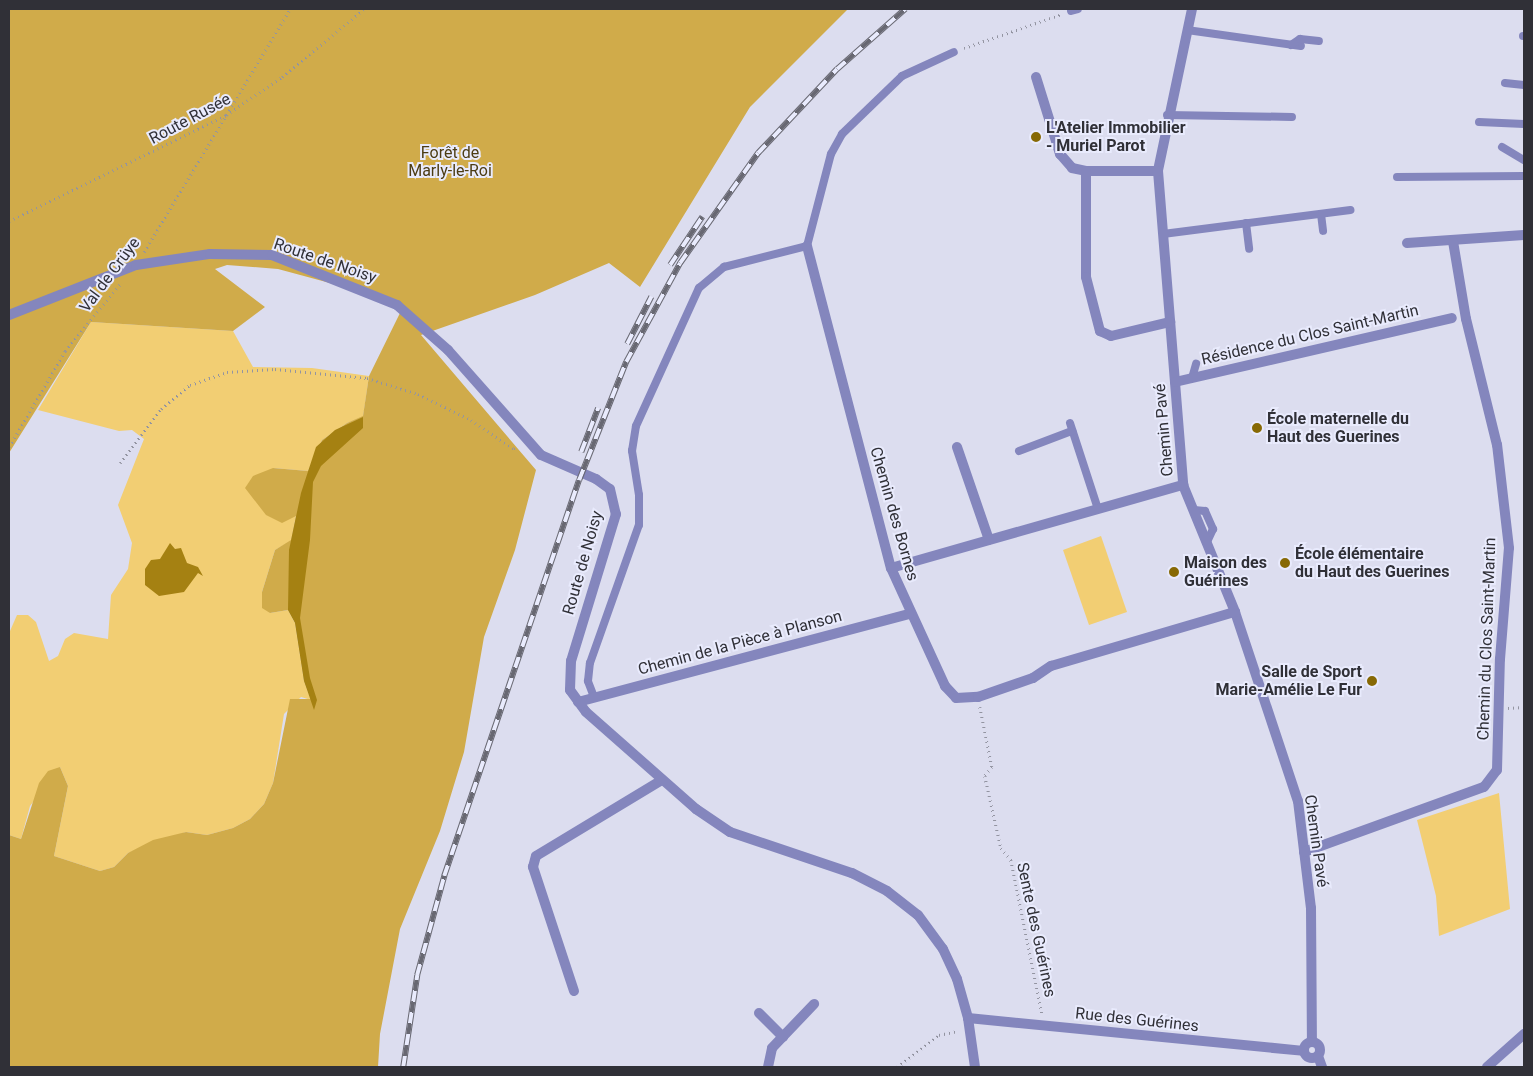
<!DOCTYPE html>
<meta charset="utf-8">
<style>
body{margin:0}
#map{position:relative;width:1533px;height:1076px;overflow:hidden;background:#dcddef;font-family:Roboto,sans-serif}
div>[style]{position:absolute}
.green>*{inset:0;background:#f2ce73}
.forest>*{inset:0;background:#d0ab4a}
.water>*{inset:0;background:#a58112}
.path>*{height:2.5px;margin-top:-1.25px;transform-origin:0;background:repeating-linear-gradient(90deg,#9394a1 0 1px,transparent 0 5px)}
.service>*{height:8px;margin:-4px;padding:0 4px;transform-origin:4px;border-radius:4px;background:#8486bd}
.minor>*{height:10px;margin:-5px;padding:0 5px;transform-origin:5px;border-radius:5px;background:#8486bd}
.minor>.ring{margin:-5px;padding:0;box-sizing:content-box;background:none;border:10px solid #8486bd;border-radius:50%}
.tertiary>*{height:10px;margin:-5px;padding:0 5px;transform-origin:5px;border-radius:5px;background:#8486bd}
.rail>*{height:5.5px;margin-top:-2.75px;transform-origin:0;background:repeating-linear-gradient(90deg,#e9ebfd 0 11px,#686872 0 22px);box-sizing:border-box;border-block:1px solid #686872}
.dots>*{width:14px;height:14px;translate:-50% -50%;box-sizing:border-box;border:2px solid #e9ebfd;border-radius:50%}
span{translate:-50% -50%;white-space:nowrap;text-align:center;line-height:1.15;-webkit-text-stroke:4px #e9ebfd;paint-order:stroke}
.street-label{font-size:16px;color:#303037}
.poi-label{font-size:16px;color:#303037;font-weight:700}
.left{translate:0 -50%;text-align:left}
.right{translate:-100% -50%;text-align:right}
.park-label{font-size:16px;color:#4c3c13}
.frame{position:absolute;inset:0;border:10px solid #303037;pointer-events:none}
</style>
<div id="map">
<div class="green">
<i style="clip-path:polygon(91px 322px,233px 331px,253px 367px,312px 368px,369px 376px,363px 417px,347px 423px,322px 440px,308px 471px,273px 468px,296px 516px,291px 541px,275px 550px,262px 592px,270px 613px,288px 610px,295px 623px,304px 681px,311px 700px,301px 697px,284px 714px,273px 783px,264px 804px,250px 819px,233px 828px,207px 835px,186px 832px,128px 853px,114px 867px,100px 871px,54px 856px,68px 786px,60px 767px,30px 806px,21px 839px,9px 835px,9px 650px,10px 631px,17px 615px,28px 615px,36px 622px,49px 661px,58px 656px,65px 639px,74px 633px,108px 639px,111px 595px,128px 569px,132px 543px,118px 505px,144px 439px,132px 430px,119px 431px,38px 410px)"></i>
<i style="clip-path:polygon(1101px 536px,1127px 612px,1089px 625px,1063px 550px)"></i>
<i style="clip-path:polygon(1499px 793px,1510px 909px,1439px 936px,1436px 896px,1417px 820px)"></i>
</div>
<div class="forest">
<i style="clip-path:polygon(9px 9px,848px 9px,750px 107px,640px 287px,609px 263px,535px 295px,421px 335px,536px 470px,515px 550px,484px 637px,464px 752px,440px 831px,400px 929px,380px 1034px,378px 1067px,9px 1067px,9px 835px,21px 839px,39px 783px,48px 771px,60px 767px,68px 786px,54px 856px,100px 871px,114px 867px,128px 853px,153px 840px,186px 832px,207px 835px,233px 828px,250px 819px,264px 804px,273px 783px,290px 699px,311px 699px,304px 681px,295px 622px,288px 610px,270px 613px,262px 608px,262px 592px,275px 550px,291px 540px,296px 516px,282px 523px,266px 515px,245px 488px,253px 476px,273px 468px,308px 471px,322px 440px,347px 423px,363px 416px,369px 376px,400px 313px,392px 305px,367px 293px,278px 269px,227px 265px,215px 269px,265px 307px,233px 331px,91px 322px,9px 453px)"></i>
</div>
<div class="water">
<i style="clip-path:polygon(363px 417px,363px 428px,321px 466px,313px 482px,310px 540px,300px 618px,310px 678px,317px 700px,314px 710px,304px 681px,295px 623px,288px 610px,289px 550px,301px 493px,316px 447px,335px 430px)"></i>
<i style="clip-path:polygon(170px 543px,175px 549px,181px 548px,187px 563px,198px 567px,203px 576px,198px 573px,184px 592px,159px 596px,145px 585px,145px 569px,151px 560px,160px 559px)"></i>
</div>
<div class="path">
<i style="left:964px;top:48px;width:104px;rotate:-19.1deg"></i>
<i style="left:9px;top:221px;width:242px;rotate:-26deg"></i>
<i style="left:226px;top:115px;width:68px;rotate:-34.2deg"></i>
<i style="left:282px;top:77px;width:107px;rotate:-39.7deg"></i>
<i style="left:144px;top:252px;width:283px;rotate:-59deg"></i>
<i style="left:9px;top:447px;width:111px;rotate:-59.7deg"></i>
<i style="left:65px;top:351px;width:87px;rotate:-50.6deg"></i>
<i style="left:120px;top:463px;width:68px;rotate:-52.8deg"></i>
<i style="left:161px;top:409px;width:38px;rotate:-40deg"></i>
<i style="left:190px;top:385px;width:39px;rotate:-19deg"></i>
<i style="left:227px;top:372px;width:48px;rotate:-3.6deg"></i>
<i style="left:275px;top:369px;width:92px;rotate:5.6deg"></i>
<i style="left:367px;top:378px;width:53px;rotate:17.4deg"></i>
<i style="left:418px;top:394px;width:59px;rotate:26.1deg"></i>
<i style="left:471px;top:420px;width:52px;rotate:34deg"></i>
<i style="left:514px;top:449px;width:5px"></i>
<i style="left:980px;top:707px;width:61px;rotate:78.7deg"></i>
<i style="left:992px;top:767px;width:11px;rotate:128deg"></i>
<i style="left:985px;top:776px;width:74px;rotate:77.5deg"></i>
<i style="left:1001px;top:848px;width:16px;rotate:50deg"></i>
<i style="left:1011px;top:860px;width:157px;rotate:78.6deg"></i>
<i style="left:1508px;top:708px;width:16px;rotate:-4deg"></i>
<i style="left:897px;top:1067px;width:53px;rotate:-37.3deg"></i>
<i style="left:939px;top:1035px;width:19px;rotate:-12deg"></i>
</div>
<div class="service">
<i style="left:1071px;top:11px;width:7px;rotate:-16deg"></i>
<i style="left:1187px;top:30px;width:115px;rotate:8deg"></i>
<i style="left:1523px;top:36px;width:1px"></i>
<i style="left:1291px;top:45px;width:11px;rotate:-34deg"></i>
<i style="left:1300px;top:39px;width:19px;rotate:6deg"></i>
<i style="left:1505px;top:83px;width:19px;rotate:6deg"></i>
<i style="left:1167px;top:115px;width:125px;rotate:0.9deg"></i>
<i style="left:1479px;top:122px;width:45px;rotate:2.5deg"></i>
<i style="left:1502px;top:147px;width:26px;rotate:31deg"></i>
<i style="left:1397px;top:177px;width:127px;rotate:-0.5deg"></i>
<i style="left:1321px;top:214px;width:17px;rotate:83deg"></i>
<i style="left:1246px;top:223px;width:26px;rotate:83deg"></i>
<i style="left:1163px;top:234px;width:189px;rotate:-7.3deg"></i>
<i style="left:1192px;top:378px;width:15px;rotate:-74deg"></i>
<i style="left:1070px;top:423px;width:90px;rotate:72deg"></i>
<i style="left:1019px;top:451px;width:57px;rotate:-20.7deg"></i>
<i style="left:1194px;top:510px;width:11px;rotate:5deg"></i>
<i style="left:1205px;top:511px;width:20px;rotate:66deg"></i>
<i style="left:1213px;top:529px;width:14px;rotate:115deg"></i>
<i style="left:594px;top:697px;width:17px;rotate:-111deg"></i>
<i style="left:588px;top:681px;width:18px;rotate:-84deg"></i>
<i style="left:590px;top:663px;width:146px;rotate:-70.5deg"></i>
<i style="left:639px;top:525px;width:30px;rotate:-90deg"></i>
<i style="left:639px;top:495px;width:45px;rotate:-99deg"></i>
<i style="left:632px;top:451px;width:25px;rotate:-81deg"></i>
<i style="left:636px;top:426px;width:152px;rotate:-65.5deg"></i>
<i style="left:699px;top:288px;width:33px;rotate:-40deg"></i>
<i style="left:724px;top:267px;width:86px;rotate:-14.2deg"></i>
<i style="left:807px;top:246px;width:95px;rotate:-75.4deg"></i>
<i style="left:831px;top:154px;width:23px;rotate:-61deg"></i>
<i style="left:842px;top:134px;width:83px;rotate:-44deg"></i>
<i style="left:902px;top:76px;width:57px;rotate:-24.8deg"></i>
</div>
<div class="minor">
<i style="left:1192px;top:9px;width:166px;rotate:101.9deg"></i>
<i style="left:1158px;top:171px;width:315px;rotate:85.4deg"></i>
<i style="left:1183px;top:485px;width:137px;rotate:67.7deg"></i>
<i style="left:1235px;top:612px;width:199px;rotate:71.6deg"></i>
<i style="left:1298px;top:801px;width:108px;rotate:83.1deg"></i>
<i style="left:1311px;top:908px;width:134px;rotate:89.6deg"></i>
<i style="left:1036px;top:77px;width:81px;rotate:72.7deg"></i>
<i style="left:1060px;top:154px;width:18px;rotate:49deg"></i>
<i style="left:1072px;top:168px;width:14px;rotate:12deg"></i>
<i style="left:1086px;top:171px;width:72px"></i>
<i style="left:1086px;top:171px;width:106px;rotate:90deg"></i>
<i style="left:1086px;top:277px;width:56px;rotate:75.5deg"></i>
<i style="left:1100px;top:331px;width:12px;rotate:24deg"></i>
<i style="left:1111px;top:336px;width:61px;rotate:-13.3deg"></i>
<i style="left:1407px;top:243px;width:117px;rotate:-3.9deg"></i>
<i style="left:807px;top:246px;width:333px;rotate:75.4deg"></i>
<i style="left:891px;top:568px;width:130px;rotate:65.4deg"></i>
<i style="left:945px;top:686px;width:16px;rotate:47deg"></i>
<i style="left:956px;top:698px;width:22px;rotate:-3deg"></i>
<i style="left:978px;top:697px;width:58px;rotate:-19.1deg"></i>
<i style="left:1033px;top:678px;width:22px;rotate:-34deg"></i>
<i style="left:1051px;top:666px;width:192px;rotate:-16.4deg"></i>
<i style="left:1175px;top:382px;width:284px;rotate:-13deg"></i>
<i style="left:957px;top:447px;width:98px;rotate:71deg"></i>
<i style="left:891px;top:568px;width:304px;rotate:-15.9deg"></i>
<i style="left:578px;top:702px;width:342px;rotate:-14.9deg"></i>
<i style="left:1304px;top:852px;width:191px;rotate:-19.9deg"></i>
<i style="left:1484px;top:787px;width:21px;rotate:-53deg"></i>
<i style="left:1497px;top:770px;width:111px;rotate:-88.5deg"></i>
<i style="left:1500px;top:659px;width:111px;rotate:-85.4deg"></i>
<i style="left:1509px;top:548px;width:104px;rotate:-96.6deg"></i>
<i style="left:1497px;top:445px;width:130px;rotate:-103.8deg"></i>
<i style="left:1466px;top:319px;width:79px;rotate:-99.5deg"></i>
<i style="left:574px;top:991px;width:131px;rotate:-108.3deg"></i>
<i style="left:533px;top:867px;width:11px;rotate:-75deg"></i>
<i style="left:536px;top:856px;width:147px;rotate:-31.1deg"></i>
<i style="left:759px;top:1013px;width:34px;rotate:45deg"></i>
<i style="left:968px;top:1018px;width:337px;rotate:5.6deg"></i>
<i class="ring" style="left:1304px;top:1042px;width:6px;height:6px"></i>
<i style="left:1318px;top:1056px;width:12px;rotate:70deg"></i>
<i style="left:768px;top:1067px;width:19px;rotate:-78deg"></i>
<i style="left:772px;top:1048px;width:61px;rotate:-46.3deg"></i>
<i style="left:1487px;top:1067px;width:50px;rotate:-41.7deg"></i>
</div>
<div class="tertiary">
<i style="left:9px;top:315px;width:136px;rotate:-21.5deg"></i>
<i style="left:136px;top:265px;width:75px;rotate:-8.5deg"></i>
<i style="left:210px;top:254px;width:62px;rotate:0.9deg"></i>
<i style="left:272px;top:255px;width:135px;rotate:21.8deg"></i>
<i style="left:397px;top:305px;width:68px;rotate:41.4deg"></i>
<i style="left:448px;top:350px;width:140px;rotate:48.5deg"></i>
<i style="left:541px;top:455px;width:60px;rotate:23.6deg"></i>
<i style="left:596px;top:479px;width:17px;rotate:36deg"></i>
<i style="left:610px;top:489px;width:26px;rotate:77deg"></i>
<i style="left:616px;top:514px;width:154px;rotate:107deg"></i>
<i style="left:571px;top:661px;width:29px;rotate:92deg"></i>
<i style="left:570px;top:690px;width:27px;rotate:54deg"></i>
<i style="left:586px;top:712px;width:147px;rotate:41.4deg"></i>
<i style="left:696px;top:809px;width:41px;rotate:34.1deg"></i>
<i style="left:730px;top:832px;width:129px;rotate:18.6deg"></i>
<i style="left:852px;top:873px;width:39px;rotate:27deg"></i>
<i style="left:887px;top:891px;width:39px;rotate:38deg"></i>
<i style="left:918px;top:915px;width:42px;rotate:53.7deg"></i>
<i style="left:943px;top:949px;width:33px;rotate:65deg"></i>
<i style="left:957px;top:979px;width:41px;rotate:74.2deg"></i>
<i style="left:968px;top:1018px;width:49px;rotate:81.9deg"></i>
</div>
<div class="rail">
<i style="left:670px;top:265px;width:58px;rotate:-56.3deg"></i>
<i style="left:627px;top:344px;width:53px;rotate:-62.9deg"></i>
<i style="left:581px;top:452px;width:47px;rotate:-68.9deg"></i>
<i style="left:403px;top:1067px;width:93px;rotate:-81.3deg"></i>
<i style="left:417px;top:975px;width:103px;rotate:-74.7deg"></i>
<i style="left:444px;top:876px;width:418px;rotate:-71.2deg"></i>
<i style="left:579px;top:480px;width:127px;rotate:-68.3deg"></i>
<i style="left:626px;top:362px;width:113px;rotate:-61.4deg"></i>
<i style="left:680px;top:263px;width:135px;rotate:-54.7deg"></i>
<i style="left:758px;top:153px;width:115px;rotate:-46.8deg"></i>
<i style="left:837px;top:69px;width:91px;rotate:-41.4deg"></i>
</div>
<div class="dots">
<i style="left:1036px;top:137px;background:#876905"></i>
<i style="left:1257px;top:428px;background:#876905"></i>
<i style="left:1285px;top:563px;background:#876905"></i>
<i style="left:1174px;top:572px;background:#876905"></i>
<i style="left:1372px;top:681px;background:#876905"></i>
</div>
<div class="street-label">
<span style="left:190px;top:119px;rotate:-28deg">Route Rusée</span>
<span style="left:325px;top:261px;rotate:19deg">Route de Noisy</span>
<span style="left:110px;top:275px;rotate:-53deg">Val de Crüye</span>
<span style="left:1310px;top:335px;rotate:-13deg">Résidence du Clos Saint-Martin</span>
<span style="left:1164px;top:430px;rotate:-95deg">Chemin Pavé</span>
<span style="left:894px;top:514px;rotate:74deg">Chemin des Bornes</span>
<span style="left:583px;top:563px;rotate:-74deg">Route de Noisy</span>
<span style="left:1487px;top:639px;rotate:-88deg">Chemin du Clos Saint-Martin</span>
<span style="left:740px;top:643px;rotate:-15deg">Chemin de la Pièce à Planson</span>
<span style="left:1316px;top:841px;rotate:82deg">Chemin Pavé</span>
<span style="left:1036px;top:930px;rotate:78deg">Sente des Guérines</span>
<span style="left:1137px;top:1020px;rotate:6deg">Rue des Guérines</span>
</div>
<div class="poi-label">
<span class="left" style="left:1046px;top:137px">L'Atelier Immobilier<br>- Muriel Parot</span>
<span class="left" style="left:1267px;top:428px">École maternelle du<br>Haut des Guerines</span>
<span class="left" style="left:1295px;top:563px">École élémentaire<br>du Haut des Guerines</span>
<span class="left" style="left:1184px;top:572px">Maison des<br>Guérines</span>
<span class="right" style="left:1362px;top:681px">Salle de Sport<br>Marie-Amélie Le Fur</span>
</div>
<div class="park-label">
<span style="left:450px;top:162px">Forêt de<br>Marly-le-Roi</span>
</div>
<div class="frame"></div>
</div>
